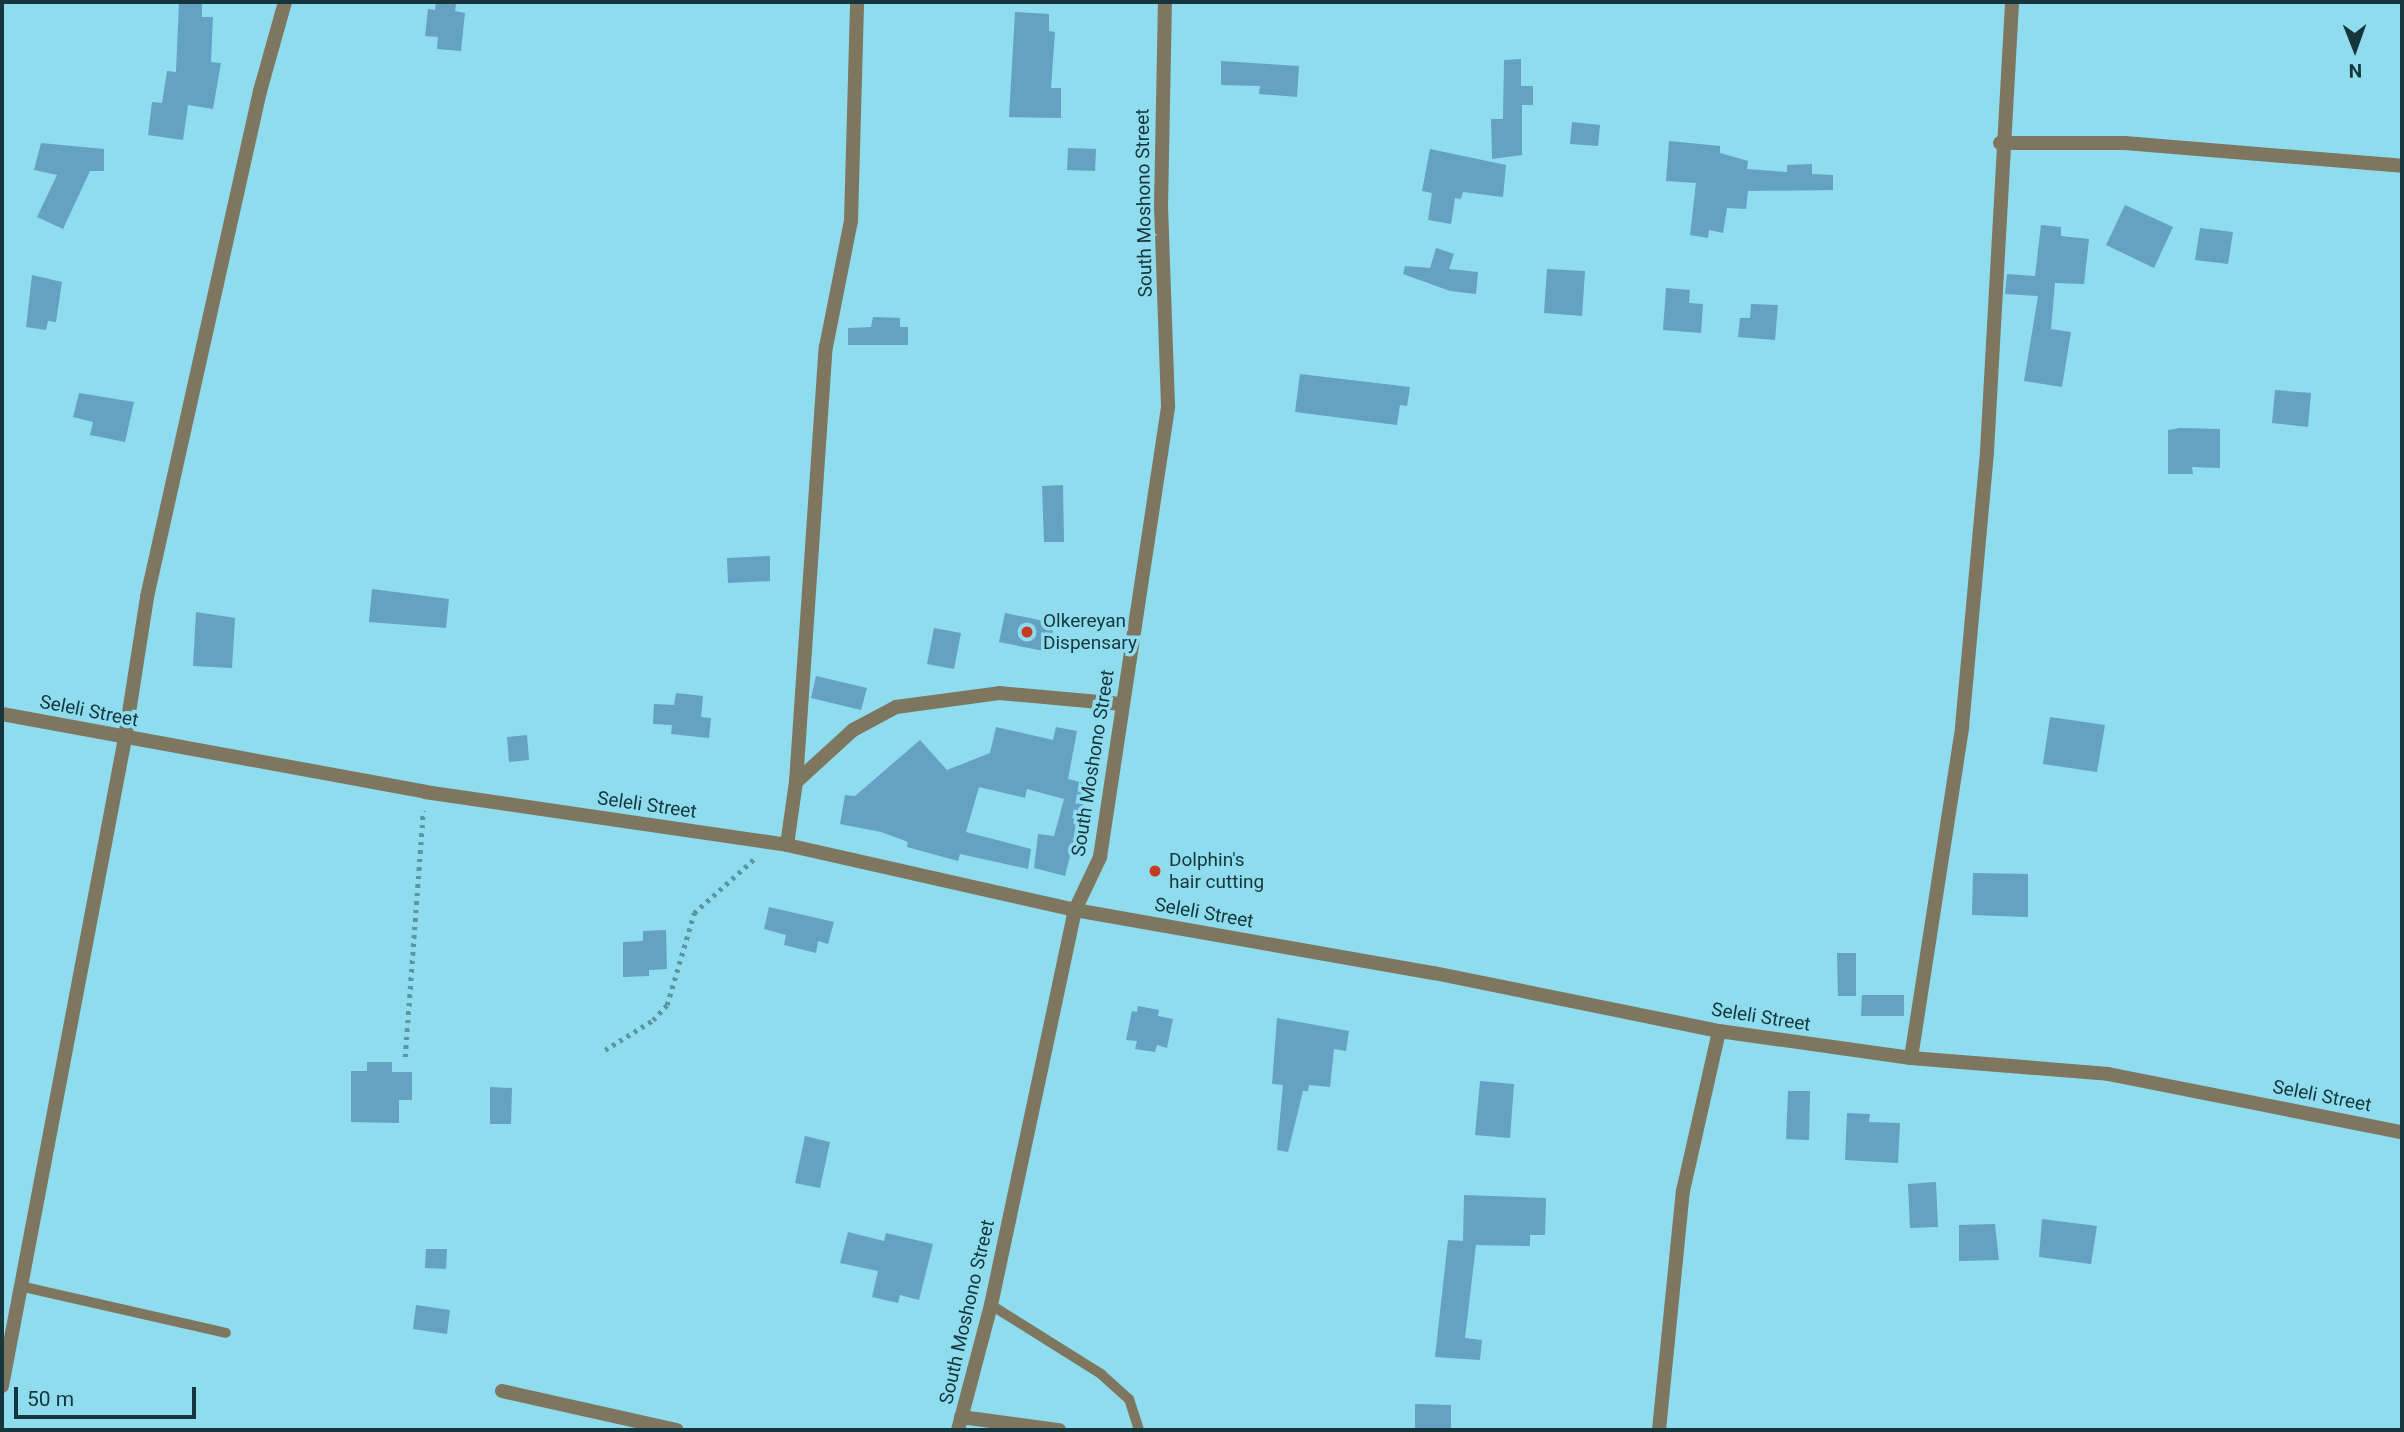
<!DOCTYPE html>
<style>
body{margin:0}
#map{position:relative;width:2404px;height:1432px;overflow:hidden;background:#8edced;font-family:Roboto,sans-serif}
div>[style]{position:absolute}
.building>*{inset:0;background:#64a1c2}
.path>*{height:4.5px;margin-top:-2.25px;transform-origin:0;background:repeating-linear-gradient(90deg,#5b96a3 0 3.5px,transparent 0 8.5px)}
.service>*{height:10px;margin:-5px;padding:0 5px;transform-origin:5px;border-radius:5px;background:#7e765f}
.minor>*{height:14px;margin:-7px;padding:0 7px;transform-origin:7px;border-radius:7px;background:#7e765f}
.dots>*{width:19px;height:19px;translate:-50% -50%;box-sizing:border-box;border:4px solid #8edced;border-radius:50%}
span{translate:-50% -50%;white-space:nowrap;text-align:center;line-height:1.15;-webkit-text-stroke:7px #8edced;paint-order:stroke}
.street-label{font-size:19px;color:#15363d}
.poi-label{font-size:19px;color:#15363d}
.left{translate:0 -50%;text-align:left}
.frame{position:absolute;inset:0;border:4px solid #15363d;pointer-events:none}
.north{position:absolute;left:2320px;top:14px;width:70px;height:70px;-webkit-text-stroke:5px #8edced;paint-order:stroke;rotate:179deg;font-size:19px;font-weight:700;line-height:28px;text-align:center;color:#15363d}
.north::after{content:'';display:block;margin:auto;width:24px;height:32px;background:#15363d;clip-path:polygon(50% 0,100% 100%,50% 72%,0 100%)}
.scale{position:absolute;left:14px;top:1387px;width:182px;height:32px;box-sizing:border-box;border:4px solid #15363d;border-top:0;padding-left:9px;font-size:21px;line-height:24px;white-space:nowrap;color:#15363d;-webkit-text-stroke:5px #8edced;paint-order:stroke}
</style>
<div id="map">
<div class="building">
<i style="clip-path:polygon(179px 2px,202px 2px,202px 17px,213px 17px,211px 62px,221px 63px,213px 109px,188px 105px,183px 140px,148px 135px,152px 102px,162px 103px,167px 71px,176px 72px)"></i>
<i style="clip-path:polygon(436px 2px,456px 4px,455px 11px,465px 13px,461px 51px,437px 49px,438px 37px,425px 36px,428px 9px,435px 10px)"></i>
<i style="clip-path:polygon(1015px 12px,1049px 14px,1049px 31px,1055px 32px,1051px 88px,1061px 88px,1061px 118px,1009px 117px)"></i>
<i style="clip-path:polygon(1521px 59px,1521px 86px,1533px 86px,1533px 105px,1522px 105px,1522px 155px,1492px 159px,1491px 119px,1503px 119px,1504px 60px)"></i>
<i style="clip-path:polygon(1221px 61px,1299px 66px,1297px 97px,1259px 94px,1260px 86px,1221px 85px)"></i>
<i style="clip-path:polygon(1572px 122px,1600px 125px,1598px 146px,1570px 144px)"></i>
<i style="clip-path:polygon(1669px 141px,1720px 146px,1720px 153px,1748px 161px,1747px 169px,1787px 172px,1787px 165px,1812px 164px,1812px 174px,1833px 175px,1833px 190px,1748px 191px,1746px 209px,1727px 208px,1723px 233px,1709px 230px,1708px 238px,1690px 235px,1696px 183px,1666px 181px)"></i>
<i style="clip-path:polygon(41px 143px,104px 149px,104px 171px,90px 171px,63px 229px,37px 217px,57px 175px,34px 170px)"></i>
<i style="clip-path:polygon(1068px 148px,1096px 149px,1095px 171px,1067px 170px)"></i>
<i style="clip-path:polygon(1430px 149px,1506px 165px,1503px 197px,1463px 192px,1461px 199px,1455px 198px,1451px 224px,1428px 220px,1432px 193px,1422px 191px)"></i>
<i style="clip-path:polygon(2125px 205px,2173px 227px,2154px 268px,2106px 245px)"></i>
<i style="clip-path:polygon(2041px 225px,2061px 227px,2061px 236px,2089px 239px,2084px 284px,2055px 283px,2051px 329px,2071px 332px,2062px 387px,2024px 381px,2038px 296px,2005px 294px,2007px 274px,2035px 276px)"></i>
<i style="clip-path:polygon(2200px 228px,2233px 232px,2228px 264px,2195px 260px)"></i>
<i style="clip-path:polygon(1436px 248px,1454px 254px,1449px 269px,1478px 272px,1476px 294px,1450px 291px,1403px 274px,1405px 266px,1430px 268px)"></i>
<i style="clip-path:polygon(1547px 269px,1585px 271px,1582px 316px,1544px 313px)"></i>
<i style="clip-path:polygon(32px 275px,62px 282px,56px 322px,48px 321px,46px 330px,26px 327px)"></i>
<i style="clip-path:polygon(1666px 288px,1690px 290px,1689px 303px,1703px 304px,1701px 333px,1663px 330px)"></i>
<i style="clip-path:polygon(1751px 304px,1778px 305px,1775px 340px,1738px 337px,1740px 318px,1750px 318px)"></i>
<i style="clip-path:polygon(873px 317px,900px 318px,900px 327px,908px 327px,908px 345px,848px 345px,848px 328px,871px 327px)"></i>
<i style="clip-path:polygon(1300px 374px,1410px 387px,1407px 406px,1400px 405px,1397px 425px,1295px 412px)"></i>
<i style="clip-path:polygon(2275px 390px,2311px 393px,2308px 427px,2272px 423px)"></i>
<i style="clip-path:polygon(79px 393px,134px 402px,125px 442px,90px 435px,93px 422px,73px 417px)"></i>
<i style="clip-path:polygon(2180px 428px,2220px 429px,2220px 468px,2192px 467px,2193px 474px,2168px 474px,2168px 430px)"></i>
<i style="clip-path:polygon(1063px 485px,1064px 542px,1044px 542px,1042px 486px)"></i>
<i style="clip-path:polygon(770px 556px,770px 581px,728px 583px,727px 558px)"></i>
<i style="clip-path:polygon(372px 589px,449px 599px,446px 628px,369px 622px)"></i>
<i style="clip-path:polygon(196px 612px,235px 618px,232px 668px,193px 666px)"></i>
<i style="clip-path:polygon(1005px 613px,1054px 623px,1049px 652px,999px 642px)"></i>
<i style="clip-path:polygon(934px 628px,961px 633px,954px 669px,927px 664px)"></i>
<i style="clip-path:polygon(816px 676px,867px 688px,861px 710px,811px 698px)"></i>
<i style="clip-path:polygon(676px 693px,703px 696px,701px 717px,711px 718px,709px 738px,671px 734px,672px 725px,653px 724px,654px 704px,674px 705px)"></i>
<i style="clip-path:polygon(2050px 717px,2105px 725px,2097px 772px,2043px 764px)"></i>
<i style="clip-path:polygon(996px 727px,1053px 740px,1056px 727px,1077px 731px,1068px 779px,1088px 784px,1065px 876px,1034px 868px,1038px 834px,1054px 836px,1064px 799px,1027px 789px,1025px 798px,979px 787px,966px 832px,1031px 849px,1028px 869px,960px 854px,958px 861px,907px 847px,908px 842px,881px 832px,840px 824px,845px 795px,855px 796px,920px 740px,947px 770px,990px 753px)"></i>
<i style="clip-path:polygon(527px 735px,529px 760px,509px 762px,507px 737px)"></i>
<i style="clip-path:polygon(1973px 873px,2028px 874px,2028px 917px,1972px 915px)"></i>
<i style="clip-path:polygon(769px 907px,834px 922px,828px 944px,818px 941px,816px 953px,784px 945px,786px 935px,764px 929px)"></i>
<i style="clip-path:polygon(666px 930px,667px 969px,649px 970px,649px 976px,623px 977px,623px 942px,643px 941px,643px 931px)"></i>
<i style="clip-path:polygon(1837px 953px,1856px 953px,1856px 996px,1838px 996px)"></i>
<i style="clip-path:polygon(1862px 995px,1904px 995px,1904px 1016px,1861px 1016px)"></i>
<i style="clip-path:polygon(1138px 1006px,1159px 1010px,1158px 1016px,1173px 1019px,1167px 1048px,1157px 1045px,1155px 1052px,1135px 1049px,1137px 1041px,1126px 1040px,1132px 1011px,1137px 1012px)"></i>
<i style="clip-path:polygon(1277px 1018px,1349px 1031px,1346px 1051px,1334px 1049px,1330px 1087px,1309px 1085px,1308px 1091px,1303px 1091px,1288px 1152px,1277px 1150px,1283px 1085px,1272px 1084px)"></i>
<i style="clip-path:polygon(367px 1062px,392px 1062px,392px 1072px,412px 1072px,412px 1100px,399px 1100px,399px 1123px,351px 1122px,351px 1071px,367px 1071px)"></i>
<i style="clip-path:polygon(1480px 1081px,1514px 1084px,1510px 1138px,1475px 1135px)"></i>
<i style="clip-path:polygon(490px 1087px,512px 1088px,511px 1124px,490px 1124px)"></i>
<i style="clip-path:polygon(1788px 1091px,1810px 1091px,1809px 1140px,1786px 1139px)"></i>
<i style="clip-path:polygon(1847px 1113px,1870px 1114px,1869px 1122px,1900px 1123px,1898px 1163px,1845px 1160px)"></i>
<i style="clip-path:polygon(805px 1136px,830px 1142px,820px 1188px,795px 1183px)"></i>
<i style="clip-path:polygon(1936px 1182px,1938px 1227px,1910px 1228px,1908px 1184px)"></i>
<i style="clip-path:polygon(1464px 1195px,1546px 1198px,1545px 1235px,1530px 1235px,1530px 1246px,1476px 1245px,1465px 1338px,1482px 1340px,1480px 1360px,1435px 1357px,1448px 1240px,1463px 1241px)"></i>
<i style="clip-path:polygon(2042px 1219px,2097px 1226px,2091px 1264px,2039px 1257px)"></i>
<i style="clip-path:polygon(1995px 1224px,1999px 1260px,1959px 1261px,1959px 1225px)"></i>
<i style="clip-path:polygon(848px 1232px,884px 1241px,886px 1233px,933px 1244px,919px 1300px,900px 1295px,898px 1303px,872px 1297px,878px 1271px,840px 1263px)"></i>
<i style="clip-path:polygon(426px 1249px,447px 1249px,446px 1269px,425px 1268px)"></i>
<i style="clip-path:polygon(416px 1305px,450px 1310px,447px 1334px,413px 1329px)"></i>
<i style="clip-path:polygon(1415px 1404px,1451px 1405px,1451px 1430px,1415px 1430px)"></i>
</div>
<div class="path">
<i style="left:605px;top:1050px;width:57px;rotate:-32deg"></i>
<i style="left:653px;top:1020px;width:21px;rotate:-47deg"></i>
<i style="left:667px;top:1005px;width:96px;rotate:-73.6deg"></i>
<i style="left:694px;top:913px;width:82px;rotate:-42deg"></i>
<i style="left:405px;top:1057px;width:247px;rotate:-85.8deg"></i>
</div>
<div class="service">
<i style="left:24px;top:1287px;width:207px;rotate:12.8deg"></i>
<i style="left:991px;top:1305px;width:130px;rotate:32.1deg"></i>
<i style="left:1101px;top:1374px;width:38px;rotate:42deg"></i>
<i style="left:1129px;top:1399px;width:33px;rotate:72deg"></i>
</div>
<div class="minor">
<i style="left:2000px;top:143px;width:125px"></i>
<i style="left:2125px;top:143px;width:278px;rotate:4.7deg"></i>
<i style="left:2px;top:714px;width:430px;rotate:10.4deg"></i>
<i style="left:425px;top:792px;width:366px;rotate:8.3deg"></i>
<i style="left:787px;top:845px;width:295px;rotate:12.7deg"></i>
<i style="left:1075px;top:910px;width:364px;rotate:10deg"></i>
<i style="left:1434px;top:973px;width:291px;rotate:11.5deg"></i>
<i style="left:1719px;top:1031px;width:194px;rotate:8deg"></i>
<i style="left:1911px;top:1058px;width:198px;rotate:4.6deg"></i>
<i style="left:2108px;top:1074px;width:300px;rotate:11.2deg"></i>
<i style="left:796px;top:782px;width:77px;rotate:-42.4deg"></i>
<i style="left:853px;top:730px;width:49px;rotate:-28.1deg"></i>
<i style="left:896px;top:707px;width:104px;rotate:-7.7deg"></i>
<i style="left:999px;top:693px;width:123px;rotate:5.1deg"></i>
<i style="left:787px;top:845px;width:64px;rotate:-81.9deg"></i>
<i style="left:796px;top:782px;width:436px;rotate:-86.1deg"></i>
<i style="left:826px;top:347px;width:128px;rotate:-78.8deg"></i>
<i style="left:851px;top:221px;width:219px;rotate:-88.4deg"></i>
<i style="left:1911px;top:1058px;width:335px;rotate:-81.2deg"></i>
<i style="left:1962px;top:727px;width:277px;rotate:-84.8deg"></i>
<i style="left:1987px;top:451px;width:450px;rotate:-86.8deg"></i>
<i style="left:2px;top:1386px;width:660px;rotate:-79.25deg"></i>
<i style="left:125px;top:738px;width:143px;rotate:-81.1deg"></i>
<i style="left:147px;top:597px;width:518px;rotate:-77.41deg"></i>
<i style="left:260px;top:91px;width:92px;rotate:-74.3deg"></i>
<i style="left:502px;top:1391px;width:179px;rotate:12.6deg"></i>
<i style="left:961px;top:1417px;width:99px;rotate:7.6deg"></i>
<i style="left:958px;top:1430px;width:129px;rotate:-75.2deg"></i>
<i style="left:991px;top:1305px;width:404px;rotate:-78deg"></i>
<i style="left:1075px;top:910px;width:59px;rotate:-64.7deg"></i>
<i style="left:1100px;top:857px;width:456px;rotate:-81.4deg"></i>
<i style="left:1168px;top:406px;width:199px;rotate:-92deg"></i>
<i style="left:1161px;top:207px;width:205px;rotate:-88.9deg"></i>
<i style="left:1659px;top:1430px;width:240px;rotate:-84.3deg"></i>
<i style="left:1683px;top:1191px;width:164px;rotate:-77.3deg"></i>
</div>
<div class="dots">
<i style="left:1027px;top:632px;background:#c63b1f"></i>
<i style="left:1155px;top:871px;background:#c63b1f"></i>
</div>
<div class="street-label">
<span style="left:1144px;top:203px;rotate:-91deg">South Moshono Street</span>
<span style="left:89px;top:711px;rotate:11deg">Seleli Street</span>
<span style="left:1093px;top:763px;rotate:-81deg">South Moshono Street</span>
<span style="left:647px;top:805px;rotate:8deg">Seleli Street</span>
<span style="left:1204px;top:913px;rotate:10deg">Seleli Street</span>
<span style="left:1761px;top:1017px;rotate:9deg">Seleli Street</span>
<span style="left:2322px;top:1096px;rotate:11deg">Seleli Street</span>
<span style="left:967px;top:1312px;rotate:-77deg">South Moshono Street</span>
</div>
<div class="poi-label">
<span class="left" style="left:1043px;top:632px">Olkereyan<br>Dispensary</span>
<span class="left" style="left:1169px;top:871px">Dolphin's<br>hair cutting</span>
</div>
<div class="frame"></div>
<div class="north">N</div>
<div class="scale">50 m</div>
</div>
